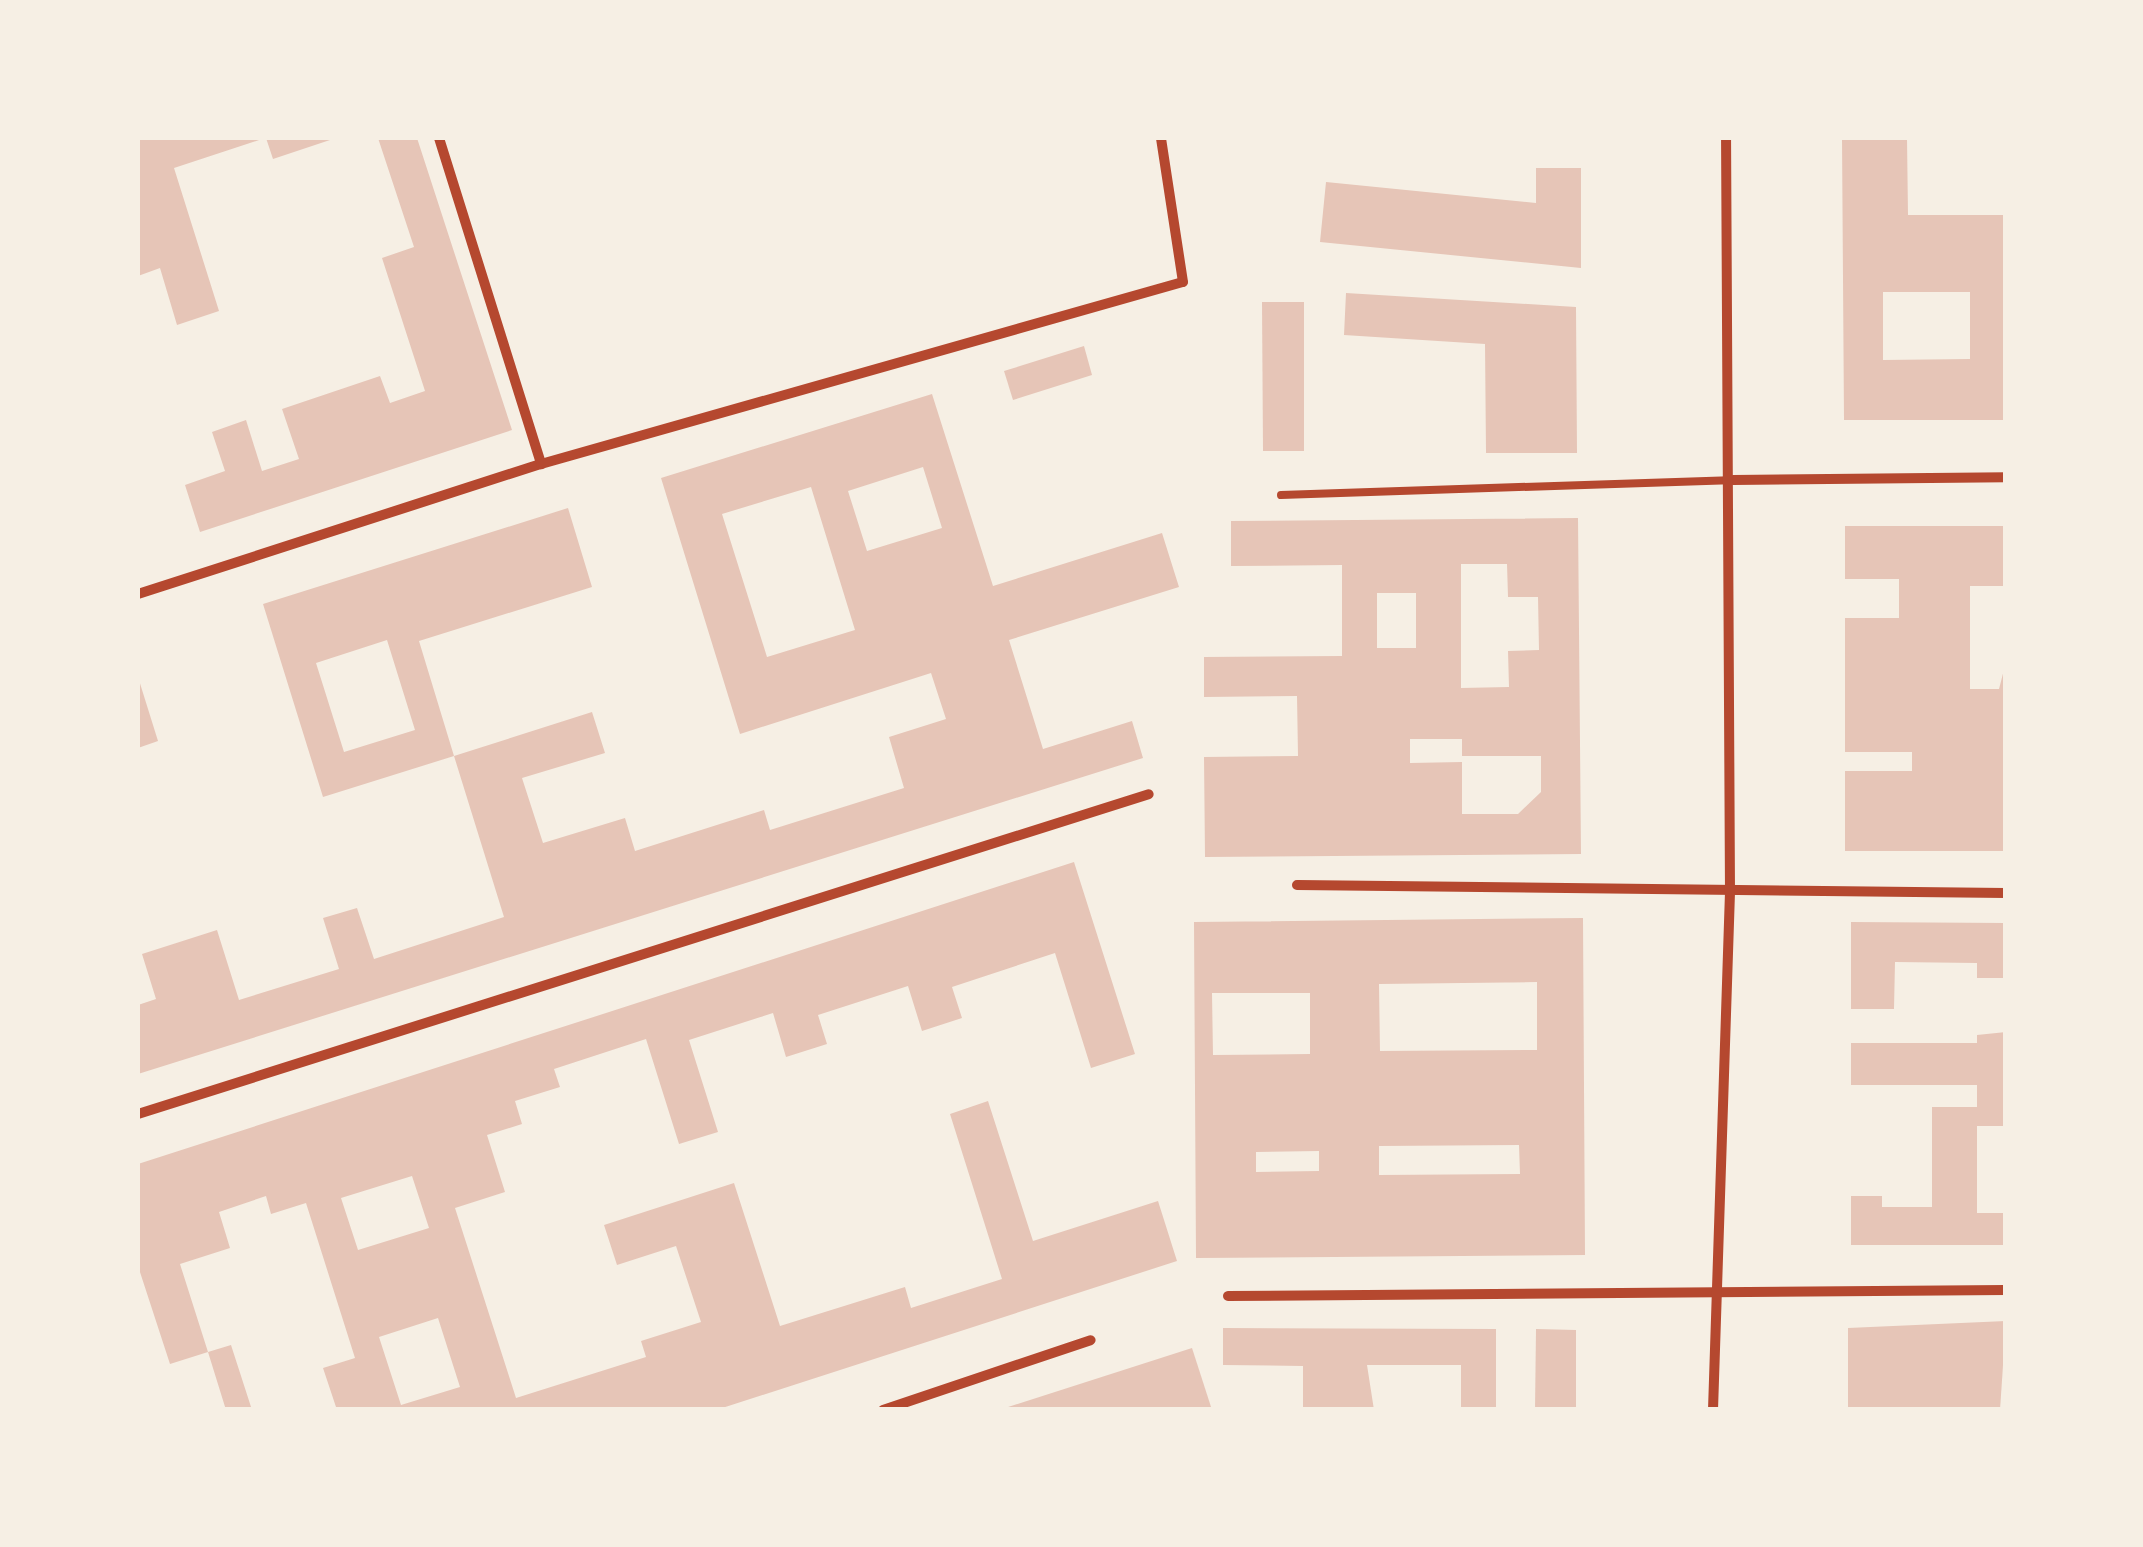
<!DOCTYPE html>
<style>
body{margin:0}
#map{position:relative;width:2143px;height:1547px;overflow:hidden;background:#f6efe4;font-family:Barlow,sans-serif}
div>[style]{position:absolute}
.building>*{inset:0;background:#e6c5b7}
.service>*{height:8px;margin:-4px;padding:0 4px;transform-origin:4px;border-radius:4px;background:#b5482f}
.minor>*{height:10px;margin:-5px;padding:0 5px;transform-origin:5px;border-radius:5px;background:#b5482f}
span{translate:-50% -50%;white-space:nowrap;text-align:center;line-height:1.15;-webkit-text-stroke:10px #f6efe4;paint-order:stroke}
.frame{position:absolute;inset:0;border:140px solid #f6efe4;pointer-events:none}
</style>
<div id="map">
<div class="building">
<i style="clip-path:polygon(138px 138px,265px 138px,174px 168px,219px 311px,177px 325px,160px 268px,138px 276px)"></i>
<i style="clip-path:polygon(266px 138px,336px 138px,273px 159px)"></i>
<i style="clip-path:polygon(378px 138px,417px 138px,512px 430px,200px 532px,185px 485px,225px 471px,212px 432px,246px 420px,262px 471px,299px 459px,282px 409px,380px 376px,390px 403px,425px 391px,382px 258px,414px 247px)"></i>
<i style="clip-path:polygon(evenodd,1842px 138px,1907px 138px,1908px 215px,2006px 215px,2006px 420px,1844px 420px,1842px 138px,1883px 292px,1970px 292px,1970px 359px,1883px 360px,1883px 292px)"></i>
<i style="clip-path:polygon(1536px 168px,1581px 168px,1581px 268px,1320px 242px,1326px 182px,1536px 203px)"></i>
<i style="clip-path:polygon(1346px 293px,1576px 307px,1577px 453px,1486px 453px,1485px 344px,1344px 335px)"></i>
<i style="clip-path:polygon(1262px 302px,1304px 302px,1304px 451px,1263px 451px)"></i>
<i style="clip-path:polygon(1084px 346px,1092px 375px,1013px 400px,1004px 371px)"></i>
<i style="clip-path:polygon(evenodd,932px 394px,993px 586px,1162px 533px,1179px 587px,1009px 640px,1043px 749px,1132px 721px,1143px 758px,138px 1074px,138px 1005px,156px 999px,142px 954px,217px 930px,239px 1000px,339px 969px,323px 918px,357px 908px,374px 959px,504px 917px,454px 756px,592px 712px,605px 753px,522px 778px,543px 843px,625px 818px,635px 851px,764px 810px,770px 830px,904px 788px,889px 737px,946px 719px,931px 673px,740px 734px,661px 478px,932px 394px,923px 467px,942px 528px,867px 551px,848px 491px,923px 467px,932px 394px,811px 487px,855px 630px,767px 657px,722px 514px,811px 487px)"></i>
<i style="clip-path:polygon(evenodd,568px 508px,592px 587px,419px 641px,454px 756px,323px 797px,263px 604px,568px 508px,387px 640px,415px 730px,344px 752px,316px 663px,387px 640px)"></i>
<i style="clip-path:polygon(evenodd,1578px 518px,1581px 854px,1205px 857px,1204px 757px,1298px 756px,1297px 696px,1204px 697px,1204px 657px,1342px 656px,1342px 565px,1231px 566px,1231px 521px,1578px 518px,1461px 564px,1507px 564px,1508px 597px,1538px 597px,1539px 650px,1508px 651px,1509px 687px,1461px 688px,1461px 564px,1578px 518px,1377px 593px,1416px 593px,1416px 648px,1377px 648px,1377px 593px,1578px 518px,1410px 739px,1462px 739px,1462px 756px,1541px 756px,1541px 792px,1518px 814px,1462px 814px,1462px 762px,1410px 763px,1410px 739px)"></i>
<i style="clip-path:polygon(1845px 526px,2006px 526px,2006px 586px,1970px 586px,1970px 689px,1999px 689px,2006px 662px,2006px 851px,1845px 851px,1845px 771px,1912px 771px,1912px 752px,1845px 752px,1845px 618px,1899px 618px,1899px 579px,1845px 579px)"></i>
<i style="clip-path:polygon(138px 677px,158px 741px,138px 748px)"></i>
<i style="clip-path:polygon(evenodd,1074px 862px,1135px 1054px,1091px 1068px,1055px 953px,952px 987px,962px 1018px,922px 1031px,908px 986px,818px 1015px,827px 1044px,786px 1057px,773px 1013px,689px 1040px,718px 1132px,679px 1144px,646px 1039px,554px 1069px,560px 1087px,515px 1101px,522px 1124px,487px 1135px,505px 1192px,455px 1208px,516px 1398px,646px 1357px,641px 1341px,701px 1322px,676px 1246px,617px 1265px,604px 1225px,734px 1183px,780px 1326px,905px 1287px,911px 1308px,1002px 1279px,950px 1114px,988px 1101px,1033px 1241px,1158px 1201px,1177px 1261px,716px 1410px,337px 1410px,323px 1368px,355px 1358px,306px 1203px,271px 1214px,266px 1196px,219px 1212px,230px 1248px,180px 1264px,208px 1352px,231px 1345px,252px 1410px,226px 1410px,208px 1352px,170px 1364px,138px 1266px,138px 1164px,1074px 862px,412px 1176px,429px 1228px,358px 1250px,341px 1198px,412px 1176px,1074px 862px,438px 1318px,460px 1387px,401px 1405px,379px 1337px,438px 1318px)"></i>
<i style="clip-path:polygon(evenodd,1583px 918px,1585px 1255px,1196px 1258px,1194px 922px,1583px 918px,1537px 982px,1537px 1050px,1380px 1051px,1379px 984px,1537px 982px,1583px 918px,1212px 993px,1310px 993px,1310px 1054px,1213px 1055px,1212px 993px,1583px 918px,1519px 1145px,1520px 1174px,1379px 1175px,1379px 1146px,1519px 1145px,1583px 918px,1319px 1151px,1319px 1171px,1256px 1172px,1256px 1152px,1319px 1151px)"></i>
<i style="clip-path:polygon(1851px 922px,2006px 923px,2006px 978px,1977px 978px,1977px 963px,1895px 962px,1894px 1009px,1851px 1009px)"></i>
<i style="clip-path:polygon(2006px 1032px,2006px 1126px,1977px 1126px,1977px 1213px,2006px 1213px,2006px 1245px,1851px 1245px,1851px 1196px,1882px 1196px,1882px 1207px,1932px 1207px,1932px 1107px,1977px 1107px,1977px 1085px,1851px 1085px,1851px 1043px,1977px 1043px,1977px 1035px)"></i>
<i style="clip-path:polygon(2006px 1321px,2000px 1410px,1848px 1408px,1848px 1328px)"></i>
<i style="clip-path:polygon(1223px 1328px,1496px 1329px,1496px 1410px,1461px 1410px,1461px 1365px,1367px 1365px,1374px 1410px,1303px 1410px,1303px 1366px,1223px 1365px)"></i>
<i style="clip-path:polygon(1536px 1329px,1576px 1330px,1576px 1410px,1535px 1410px)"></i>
<i style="clip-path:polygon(1192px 1348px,1212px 1410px,1002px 1410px,1002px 1409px)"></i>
</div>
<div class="service">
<i style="left:1281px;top:495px;width:448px;rotate:-1.9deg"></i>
</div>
<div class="minor">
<i style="left:439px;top:138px;width:342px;rotate:72.6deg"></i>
<i style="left:1733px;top:480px;width:273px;rotate:-0.6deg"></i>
<i style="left:138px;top:594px;width:423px;rotate:-17.9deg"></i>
<i style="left:541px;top:464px;width:667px;rotate:-15.83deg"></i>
<i style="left:1183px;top:282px;width:146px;rotate:-98.7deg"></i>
<i style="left:1297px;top:885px;width:709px;rotate:0.65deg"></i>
<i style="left:138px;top:1114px;width:1060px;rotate:-17.56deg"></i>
<i style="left:1228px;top:1296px;width:778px;rotate:-0.44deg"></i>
<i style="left:883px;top:1410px;width:219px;rotate:-18.6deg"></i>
<i style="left:1713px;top:1410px;width:518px;rotate:-88.12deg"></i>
<i style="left:1730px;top:892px;width:754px;rotate:-90.3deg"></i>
</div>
<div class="frame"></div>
</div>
